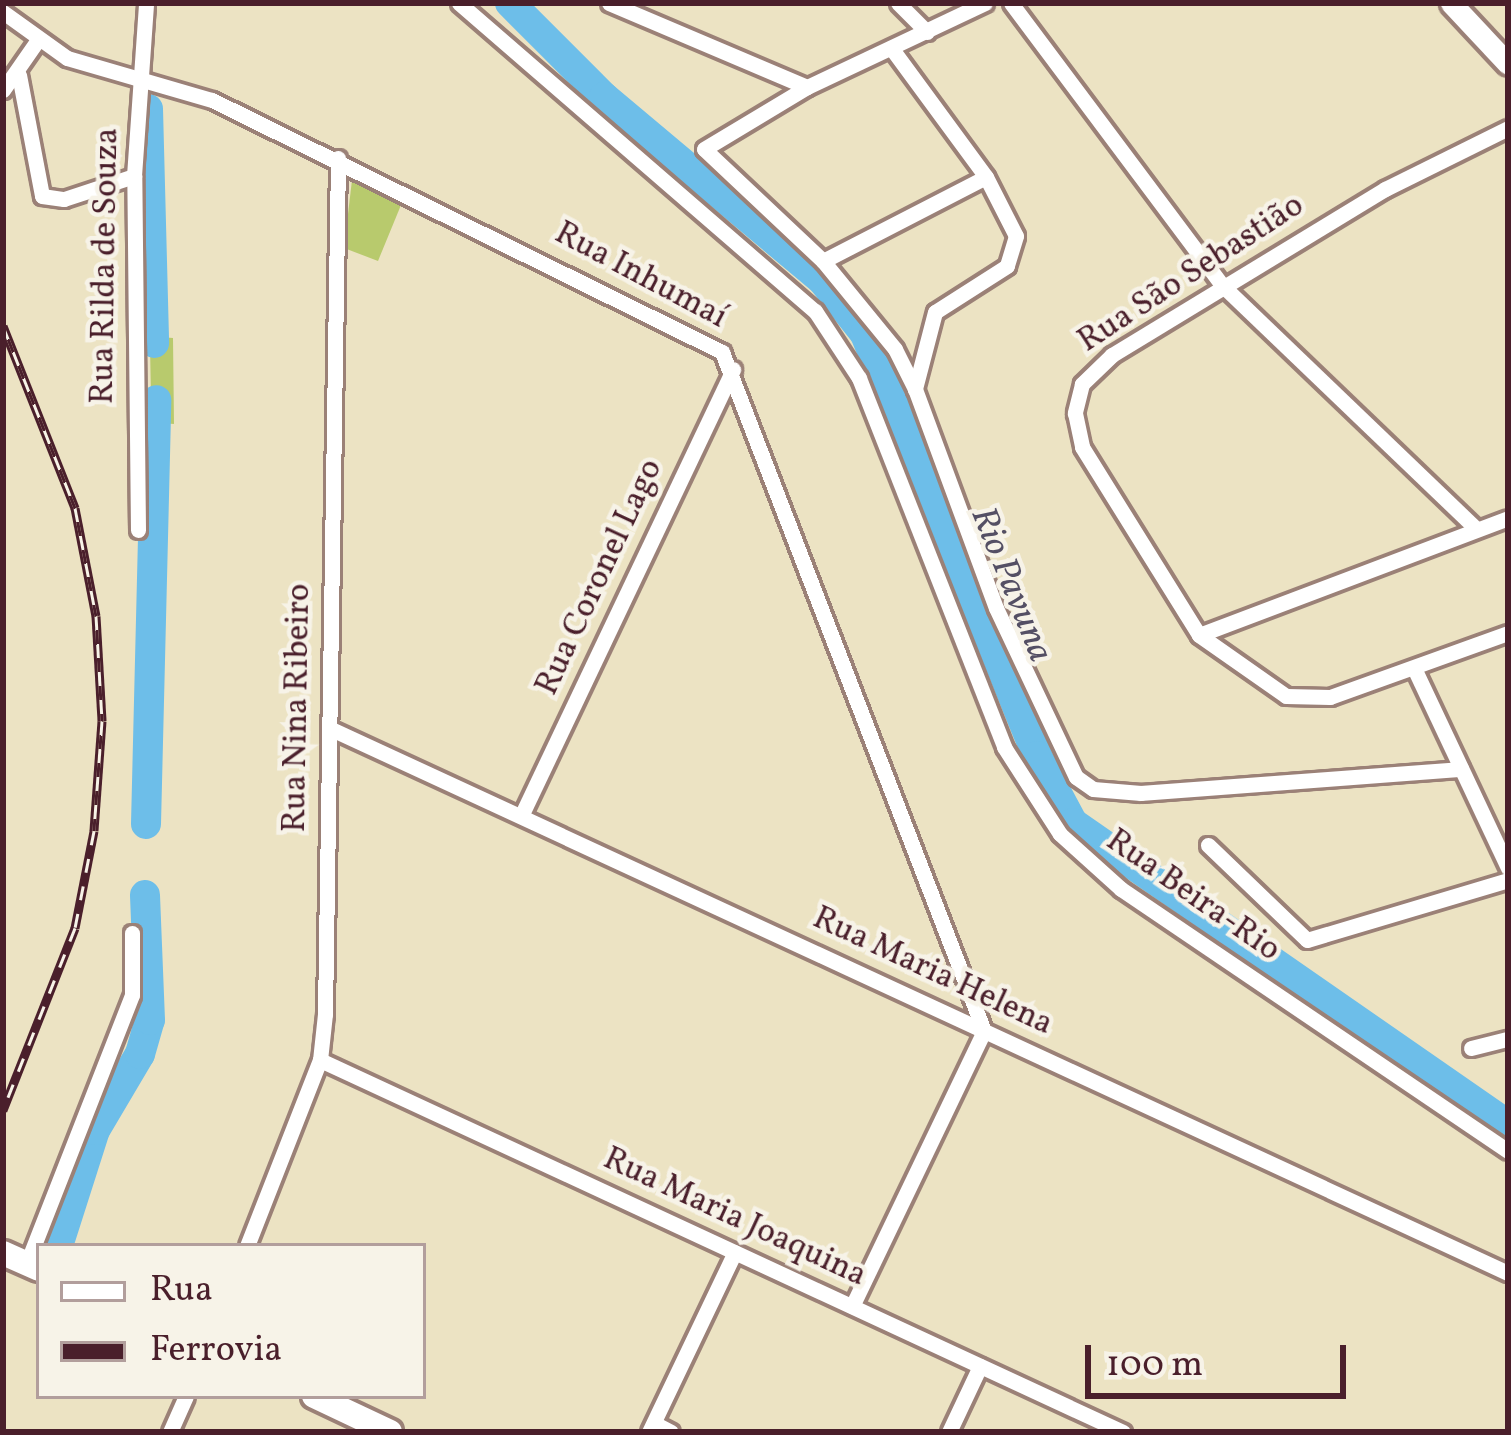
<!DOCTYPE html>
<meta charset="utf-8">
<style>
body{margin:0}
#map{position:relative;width:1511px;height:1435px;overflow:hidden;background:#ece3c3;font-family:Vollkorn,serif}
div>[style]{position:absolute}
.green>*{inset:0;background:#b8ca6d}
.river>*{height:30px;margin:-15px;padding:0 15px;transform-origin:15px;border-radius:15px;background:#6dbee9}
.roads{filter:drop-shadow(3px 0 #9b8177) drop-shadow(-3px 0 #9b8177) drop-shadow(0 3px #9b8177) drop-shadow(0 -3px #9b8177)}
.street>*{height:15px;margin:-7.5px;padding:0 7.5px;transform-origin:7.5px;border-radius:7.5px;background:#fff}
.secondary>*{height:21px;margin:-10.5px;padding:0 10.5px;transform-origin:10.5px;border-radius:10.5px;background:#fff}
.primary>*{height:24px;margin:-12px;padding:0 12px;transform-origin:12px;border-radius:12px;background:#fff}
.rail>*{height:9px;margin-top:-4.5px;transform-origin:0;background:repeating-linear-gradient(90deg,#f7f3e8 0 14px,#4a1f2b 0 28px);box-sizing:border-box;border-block:3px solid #4a1f2b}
span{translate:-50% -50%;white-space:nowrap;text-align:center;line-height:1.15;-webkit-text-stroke:9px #f7f3e8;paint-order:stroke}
.street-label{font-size:33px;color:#4a1f2b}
.water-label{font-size:36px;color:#544f64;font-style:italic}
.frame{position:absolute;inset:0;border:6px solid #4a1f2b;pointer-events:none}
.legend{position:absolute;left:36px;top:1243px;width:390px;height:156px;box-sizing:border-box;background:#f7f3e8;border:3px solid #b29e9c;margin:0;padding:15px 21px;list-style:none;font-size:36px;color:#4a1f2b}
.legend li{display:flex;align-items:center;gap:24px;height:60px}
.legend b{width:60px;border:3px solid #b29e9c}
.scale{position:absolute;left:1085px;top:1345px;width:261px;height:54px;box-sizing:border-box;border:6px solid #4a1f2b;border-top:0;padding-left:15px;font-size:36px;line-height:42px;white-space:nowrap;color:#4a1f2b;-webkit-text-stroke:9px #f7f3e8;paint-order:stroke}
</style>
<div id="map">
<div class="green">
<i style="clip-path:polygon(352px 180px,401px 205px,378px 261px,344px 248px)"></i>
<i style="clip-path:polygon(160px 337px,173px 338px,174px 424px,161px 423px,160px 398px,151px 398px,150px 346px)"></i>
</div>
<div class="river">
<i style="left:510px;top:3px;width:133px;rotate:45deg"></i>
<i style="left:604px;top:97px;width:286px;rotate:40deg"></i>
<i style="left:823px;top:281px;width:68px;rotate:51.6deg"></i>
<i style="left:865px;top:334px;width:456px;rotate:67.8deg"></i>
<i style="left:1037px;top:756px;width:76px;rotate:61.8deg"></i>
<i style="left:1073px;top:823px;width:530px;rotate:34.77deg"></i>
<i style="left:148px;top:109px;width:234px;rotate:88.5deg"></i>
<i style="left:146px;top:824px;width:424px;rotate:-88.6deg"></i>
<i style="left:58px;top:1246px;width:122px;rotate:-72.3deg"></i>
<i style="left:95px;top:1130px;width:88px;rotate:-59.4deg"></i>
<i style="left:140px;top:1054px;width:35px;rotate:-74deg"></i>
<i style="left:150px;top:1020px;width:125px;rotate:-92.3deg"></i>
</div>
<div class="roads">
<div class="street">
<i style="left:459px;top:3px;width:471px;rotate:40.9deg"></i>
<i style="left:815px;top:311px;width:80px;rotate:56.7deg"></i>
<i style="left:859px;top:378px;width:396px;rotate:68.5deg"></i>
<i style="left:1004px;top:747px;width:103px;rotate:57.2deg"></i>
<i style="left:1060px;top:834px;width:82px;rotate:42deg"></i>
<i style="left:1121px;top:889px;width:467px;rotate:34.1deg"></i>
<i style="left:609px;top:3px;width:215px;rotate:23deg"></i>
<i style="left:898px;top:3px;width:41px;rotate:45deg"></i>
<i style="left:1011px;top:3px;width:354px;rotate:53.2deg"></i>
<i style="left:1223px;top:286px;width:351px;rotate:43.8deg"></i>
<i style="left:3px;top:12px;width:79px;rotate:35.7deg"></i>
<i style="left:67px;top:58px;width:151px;rotate:16.2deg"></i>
<i style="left:212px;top:100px;width:569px;rotate:26.29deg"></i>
<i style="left:722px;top:352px;width:728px;rotate:68.9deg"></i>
<i style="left:984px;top:1031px;width:305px;rotate:115.6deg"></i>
<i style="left:892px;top:49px;width:159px;rotate:53.7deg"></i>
<i style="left:986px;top:177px;width:66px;rotate:63deg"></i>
<i style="left:1016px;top:236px;width:31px;rotate:107deg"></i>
<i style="left:1007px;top:266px;width:85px;rotate:147.4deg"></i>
<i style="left:935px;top:312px;width:80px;rotate:104.6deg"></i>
<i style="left:915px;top:389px;width:233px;rotate:69.7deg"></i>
<i style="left:996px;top:608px;width:187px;rotate:64.7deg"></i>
<i style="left:1076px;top:777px;width:21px;rotate:35deg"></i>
<i style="left:1093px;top:789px;width:48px;rotate:4.8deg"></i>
<i style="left:1141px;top:793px;width:321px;rotate:-4.3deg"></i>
<i style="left:19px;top:75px;width:123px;rotate:79.2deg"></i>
<i style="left:42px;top:196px;width:22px;rotate:8deg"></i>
<i style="left:64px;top:199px;width:74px;rotate:-18.2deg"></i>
<i style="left:3px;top:90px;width:60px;rotate:-55.2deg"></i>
<i style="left:1508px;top:128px;width:137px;rotate:153.6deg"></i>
<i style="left:1385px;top:189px;width:320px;rotate:148.7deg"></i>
<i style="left:1112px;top:355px;width:42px;rotate:136deg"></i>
<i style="left:1082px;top:384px;width:30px;rotate:104deg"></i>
<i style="left:1075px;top:413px;width:35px;rotate:78deg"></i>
<i style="left:1082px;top:447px;width:221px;rotate:58.1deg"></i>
<i style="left:1199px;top:635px;width:106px;rotate:35deg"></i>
<i style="left:1286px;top:696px;width:44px;rotate:1.3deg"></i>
<i style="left:1330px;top:697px;width:189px;rotate:-19.8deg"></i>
<i style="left:823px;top:261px;width:183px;rotate:-27.3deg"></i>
<i style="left:915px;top:389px;width:45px;rotate:-116.6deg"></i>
<i style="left:895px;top:349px;width:114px;rotate:-129.3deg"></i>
<i style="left:823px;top:261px;width:163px;rotate:-136.7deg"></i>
<i style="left:704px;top:149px;width:120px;rotate:-31deg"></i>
<i style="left:807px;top:87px;width:197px;rotate:-25.3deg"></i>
<i style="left:138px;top:530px;width:354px;rotate:-90.6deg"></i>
<i style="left:134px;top:176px;width:173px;rotate:-86deg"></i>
<i style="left:1199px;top:635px;width:330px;rotate:-20.7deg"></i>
<i style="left:1414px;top:668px;width:221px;rotate:64.8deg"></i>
<i style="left:329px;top:728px;width:1299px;rotate:24.81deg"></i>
<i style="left:523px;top:812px;width:490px;rotate:-64.6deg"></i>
<i style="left:1208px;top:845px;width:137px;rotate:43.8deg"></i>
<i style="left:1307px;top:940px;width:210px;rotate:-16.6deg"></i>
<i style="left:1471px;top:1048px;width:38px;rotate:-14deg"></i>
<i style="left:320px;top:1060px;width:885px;rotate:24.86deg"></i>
<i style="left:247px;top:1246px;width:200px;rotate:-68.6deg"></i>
<i style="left:320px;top:1060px;width:46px;rotate:-83.8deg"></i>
<i style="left:325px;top:1014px;width:856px;rotate:-89.13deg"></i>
<i style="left:27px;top:1263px;width:288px;rotate:-68.6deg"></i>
<i style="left:132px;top:995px;width:62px;rotate:-90deg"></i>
<i style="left:654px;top:1423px;width:19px;rotate:28deg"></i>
<i style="left:170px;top:1432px;width:39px;rotate:-66deg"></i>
<i style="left:649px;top:1432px;width:199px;rotate:-64.5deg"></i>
<i style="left:949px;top:1432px;width:73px;rotate:-64.8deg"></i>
</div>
<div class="secondary">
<i style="left:1451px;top:3px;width:83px;rotate:46.9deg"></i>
</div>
<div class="primary">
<i style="left:3px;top:1253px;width:39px;rotate:24deg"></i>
<i style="left:314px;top:1396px;width:84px;rotate:25.3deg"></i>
</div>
</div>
<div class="rail">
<i style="left:3px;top:326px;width:196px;rotate:68.4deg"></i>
<i style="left:75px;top:508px;width:110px;rotate:79deg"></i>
<i style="left:96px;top:616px;width:105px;rotate:86.7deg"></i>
<i style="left:102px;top:721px;width:110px;rotate:94.2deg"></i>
<i style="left:94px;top:831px;width:99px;rotate:101.1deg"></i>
<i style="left:75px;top:928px;width:196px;rotate:111.6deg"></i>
</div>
<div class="street-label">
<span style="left:107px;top:266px;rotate:-89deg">Rua Rilda de Souza</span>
<span style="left:1192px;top:275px;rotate:-33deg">Rua São Sebastião</span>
<span style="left:640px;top:277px;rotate:28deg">Rua Inhumaí</span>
<span style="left:601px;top:578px;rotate:-65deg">Rua Coronel Lago</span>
<span style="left:299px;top:708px;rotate:-89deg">Rua Nina Ribeiro</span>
<span style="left:1192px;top:897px;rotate:35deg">Rua Beira-Rio</span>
<span style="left:932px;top:973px;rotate:25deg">Rua Maria Helena</span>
<span style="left:734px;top:1219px;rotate:25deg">Rua Maria Joaquina</span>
</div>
<div class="water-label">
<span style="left:1010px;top:585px;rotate:68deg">Rio Pavuna</span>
</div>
<div class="frame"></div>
<ul class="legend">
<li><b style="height:15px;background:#fff"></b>Rua</li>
<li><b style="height:15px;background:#4a1f2b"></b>Ferrovia</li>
</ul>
<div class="scale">100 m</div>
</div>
